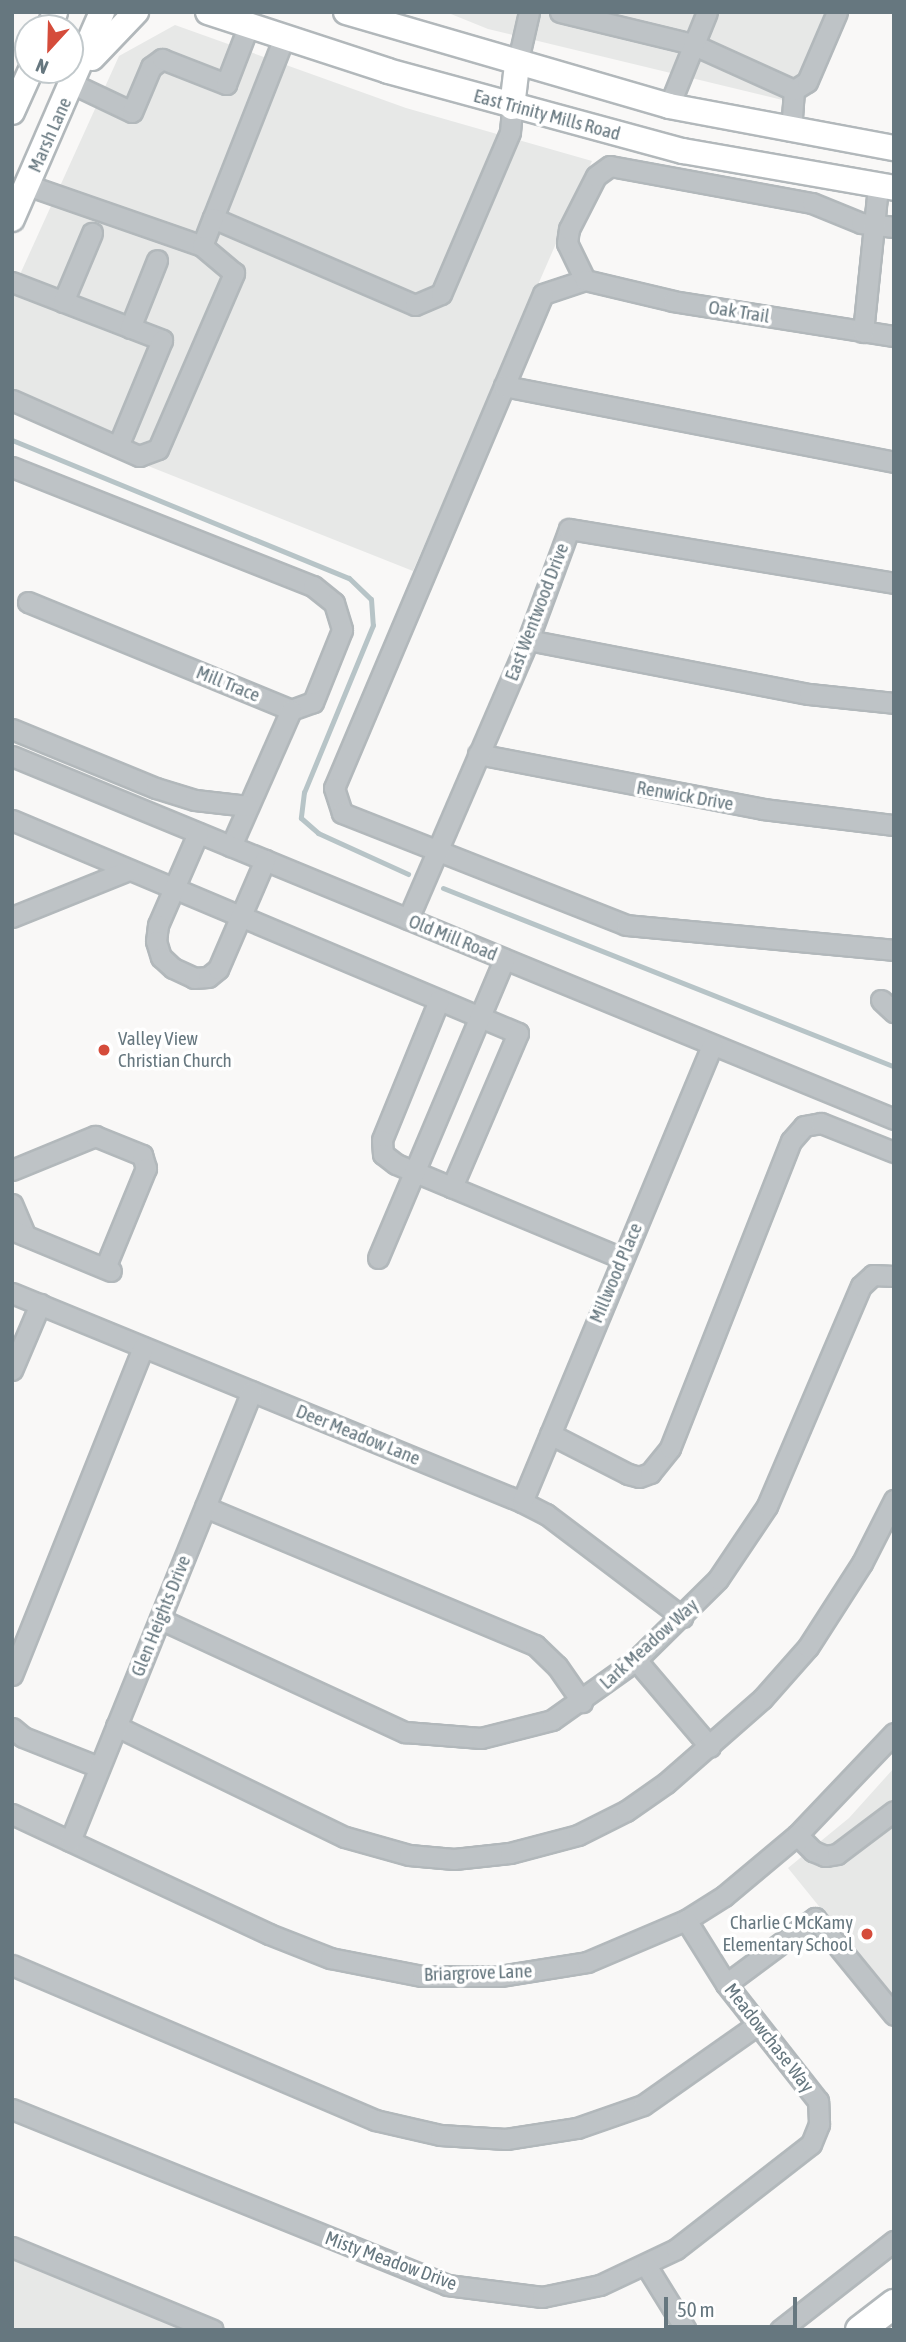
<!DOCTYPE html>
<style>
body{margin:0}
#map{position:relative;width:906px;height:2342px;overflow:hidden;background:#f9f8f7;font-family:"Asap Condensed",sans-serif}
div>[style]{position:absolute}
.built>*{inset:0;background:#e7e8e7}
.stream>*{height:5px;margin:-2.5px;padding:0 2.5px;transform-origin:2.5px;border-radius:2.5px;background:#b7c4c7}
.roads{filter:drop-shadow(2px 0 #b2b8bb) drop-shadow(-2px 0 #b2b8bb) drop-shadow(0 2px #b2b8bb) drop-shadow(0 -2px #b2b8bb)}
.minor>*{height:19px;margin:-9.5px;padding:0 9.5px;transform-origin:9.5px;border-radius:9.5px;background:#bec3c6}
.major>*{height:24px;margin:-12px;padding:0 12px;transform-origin:12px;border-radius:12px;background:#fff}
.highway>*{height:28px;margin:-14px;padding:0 14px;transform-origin:14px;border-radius:14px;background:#fff}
.dots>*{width:19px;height:19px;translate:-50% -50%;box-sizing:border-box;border:4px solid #fff;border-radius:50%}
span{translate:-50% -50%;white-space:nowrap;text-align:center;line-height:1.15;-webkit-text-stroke:7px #fff;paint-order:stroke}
.street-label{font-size:19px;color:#66777f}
.poi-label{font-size:19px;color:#66777f}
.left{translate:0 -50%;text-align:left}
.right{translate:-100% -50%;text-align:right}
.frame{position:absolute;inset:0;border:14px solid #66777f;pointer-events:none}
.north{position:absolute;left:14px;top:14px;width:70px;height:70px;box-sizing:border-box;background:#fff;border:2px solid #c2c9cc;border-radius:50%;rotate:202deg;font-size:19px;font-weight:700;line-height:28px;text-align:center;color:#66777f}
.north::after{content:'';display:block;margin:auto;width:24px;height:32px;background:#d54c3b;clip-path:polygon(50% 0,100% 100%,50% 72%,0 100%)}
.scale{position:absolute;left:664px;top:2297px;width:133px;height:32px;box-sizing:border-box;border:4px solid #66777f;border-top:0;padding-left:9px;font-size:21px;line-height:24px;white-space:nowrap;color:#66777f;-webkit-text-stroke:5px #fff;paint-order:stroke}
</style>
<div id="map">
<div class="built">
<i style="clip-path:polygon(446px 12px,843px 12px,803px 105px,488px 29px)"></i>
<i style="clip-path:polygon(175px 25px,406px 108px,592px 161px,413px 571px,12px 412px,12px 292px,119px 56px)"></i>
<i style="clip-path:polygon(894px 1768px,894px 1999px,788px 1868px,849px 1818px)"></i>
<i style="clip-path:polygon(12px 2257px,193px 2330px,12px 2330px)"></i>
</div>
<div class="stream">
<i style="left:12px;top:440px;width:364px;rotate:22.3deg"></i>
<i style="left:349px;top:578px;width:30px;rotate:44deg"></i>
<i style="left:371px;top:599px;width:26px;rotate:86deg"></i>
<i style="left:373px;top:625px;width:181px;rotate:112.4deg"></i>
<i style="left:304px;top:792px;width:26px;rotate:97deg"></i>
<i style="left:301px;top:818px;width:23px;rotate:41deg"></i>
<i style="left:318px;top:833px;width:99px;rotate:24.5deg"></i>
<i style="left:443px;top:888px;width:485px;rotate:21.6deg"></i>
</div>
<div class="roads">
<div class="minor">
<i style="left:560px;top:12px;width:136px;rotate:13.6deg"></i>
<i style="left:692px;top:44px;width:112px;rotate:24.3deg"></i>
<i style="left:283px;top:40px;width:191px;rotate:111.5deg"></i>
<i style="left:213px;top:218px;width:220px;rotate:23.3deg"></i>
<i style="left:415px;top:305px;width:28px;rotate:-23deg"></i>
<i style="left:441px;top:294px;width:176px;rotate:-66.9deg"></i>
<i style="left:510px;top:132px;width:25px;rotate:-85deg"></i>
<i style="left:517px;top:65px;width:54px;rotate:-77.2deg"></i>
<i style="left:73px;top:84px;width:65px;rotate:25.4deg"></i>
<i style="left:132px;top:112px;width:49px;rotate:-67.1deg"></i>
<i style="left:151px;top:67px;width:14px;rotate:-36deg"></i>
<i style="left:162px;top:59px;width:69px;rotate:21.3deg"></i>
<i style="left:226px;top:84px;width:61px;rotate:-68.9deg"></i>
<i style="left:669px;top:106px;width:101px;rotate:-68deg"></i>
<i style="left:791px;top:131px;width:41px;rotate:-85.8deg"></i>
<i style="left:794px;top:90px;width:15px;rotate:-32deg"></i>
<i style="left:807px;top:82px;width:76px;rotate:-66.8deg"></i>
<i style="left:27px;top:185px;width:185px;rotate:19.2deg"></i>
<i style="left:202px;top:246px;width:30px;rotate:-69deg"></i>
<i style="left:585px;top:280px;width:44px;rotate:161.6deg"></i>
<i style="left:543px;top:294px;width:536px;rotate:112.93deg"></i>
<i style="left:334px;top:788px;width:26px;rotate:72deg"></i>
<i style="left:342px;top:813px;width:305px;rotate:21.5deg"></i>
<i style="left:626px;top:925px;width:269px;rotate:5.3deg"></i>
<i style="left:585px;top:280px;width:41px;rotate:-115.9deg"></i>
<i style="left:567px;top:243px;width:14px;rotate:-82deg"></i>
<i style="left:569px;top:229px;width:59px;rotate:-63deg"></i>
<i style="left:596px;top:176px;width:17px;rotate:-36deg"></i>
<i style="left:610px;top:166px;width:205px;rotate:10.4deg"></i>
<i style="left:812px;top:203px;width:53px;rotate:22.2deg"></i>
<i style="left:861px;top:223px;width:33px;rotate:7deg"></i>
<i style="left:585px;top:280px;width:90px;rotate:13.4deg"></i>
<i style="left:673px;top:301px;width:224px;rotate:9deg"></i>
<i style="left:12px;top:282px;width:161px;rotate:21.1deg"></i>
<i style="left:162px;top:340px;width:115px;rotate:112.5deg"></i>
<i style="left:63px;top:302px;width:75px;rotate:-67.2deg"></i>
<i style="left:130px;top:328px;width:73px;rotate:-68.3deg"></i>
<i style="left:863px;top:332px;width:147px;rotate:-84.1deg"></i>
<i style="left:504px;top:386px;width:397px;rotate:11deg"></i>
<i style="left:12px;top:400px;width:139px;rotate:23.8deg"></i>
<i style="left:139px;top:456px;width:20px;rotate:-20deg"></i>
<i style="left:158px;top:449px;width:192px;rotate:-66.6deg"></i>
<i style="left:234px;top:273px;width:42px;rotate:-139.8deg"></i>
<i style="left:12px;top:467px;width:324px;rotate:21.6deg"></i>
<i style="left:313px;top:586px;width:27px;rotate:39deg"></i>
<i style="left:334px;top:603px;width:28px;rotate:73deg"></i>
<i style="left:342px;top:630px;width:78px;rotate:111.9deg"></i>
<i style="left:313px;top:702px;width:23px;rotate:160deg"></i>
<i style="left:28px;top:602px;width:284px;rotate:22.3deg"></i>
<i style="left:291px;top:710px;width:149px;rotate:113.8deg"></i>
<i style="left:528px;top:640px;width:286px;rotate:10.9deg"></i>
<i style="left:809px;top:694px;width:85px;rotate:6deg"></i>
<i style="left:12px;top:729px;width:156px;rotate:22.3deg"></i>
<i style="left:156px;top:788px;width:41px;rotate:17.1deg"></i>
<i style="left:195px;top:800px;width:53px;rotate:6.5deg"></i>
<i style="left:478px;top:754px;width:290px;rotate:10.9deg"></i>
<i style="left:763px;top:809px;width:132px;rotate:7deg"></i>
<i style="left:12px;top:756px;width:954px;rotate:22.37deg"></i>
<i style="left:12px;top:820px;width:549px;rotate:22.83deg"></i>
<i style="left:518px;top:1033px;width:168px;rotate:113.2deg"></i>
<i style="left:198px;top:833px;width:100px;rotate:113.5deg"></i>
<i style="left:158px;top:925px;width:16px;rotate:97deg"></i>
<i style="left:156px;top:941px;width:17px;rotate:73deg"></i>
<i style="left:161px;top:957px;width:16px;rotate:43deg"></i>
<i style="left:173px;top:968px;width:23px;rotate:25deg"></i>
<i style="left:194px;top:978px;width:14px;rotate:-4deg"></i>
<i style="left:208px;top:977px;width:13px;rotate:-39deg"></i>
<i style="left:218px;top:969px;width:119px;rotate:-66.7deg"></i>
<i style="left:12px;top:917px;width:126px;rotate:-21.9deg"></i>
<i style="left:408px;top:919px;width:304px;rotate:-66.7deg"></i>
<i style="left:528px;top:640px;width:118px;rotate:-69.7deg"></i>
<i style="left:569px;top:529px;width:329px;rotate:9.4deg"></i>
<i style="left:439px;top:1000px;width:151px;rotate:112.2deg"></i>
<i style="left:382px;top:1140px;width:14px;rotate:86deg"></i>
<i style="left:383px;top:1154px;width:16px;rotate:38deg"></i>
<i style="left:396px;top:1164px;width:245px;rotate:22.6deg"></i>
<i style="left:881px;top:1000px;width:18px;rotate:43deg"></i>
<i style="left:12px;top:1170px;width:90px;rotate:-22.3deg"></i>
<i style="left:95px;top:1136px;width:51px;rotate:22deg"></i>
<i style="left:142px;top:1155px;width:14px;rotate:73deg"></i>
<i style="left:146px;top:1168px;width:108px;rotate:112.3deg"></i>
<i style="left:12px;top:1204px;width:34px;rotate:67deg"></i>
<i style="left:12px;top:1230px;width:107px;rotate:22.5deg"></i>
<i style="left:378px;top:1258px;width:324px;rotate:-67.1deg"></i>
<i style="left:12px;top:1293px;width:551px;rotate:22.28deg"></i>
<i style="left:522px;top:1502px;width:27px;rotate:27deg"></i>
<i style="left:546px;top:1514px;width:171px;rotate:37.1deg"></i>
<i style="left:12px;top:1370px;width:72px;rotate:-67deg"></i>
<i style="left:550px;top:1434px;width:88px;rotate:27.1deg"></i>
<i style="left:628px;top:1474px;width:11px;rotate:15deg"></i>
<i style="left:639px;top:1477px;width:12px;rotate:-20deg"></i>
<i style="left:650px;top:1473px;width:32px;rotate:-51deg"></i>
<i style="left:670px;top:1448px;width:330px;rotate:-68.5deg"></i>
<i style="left:791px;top:1141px;width:20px;rotate:-49deg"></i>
<i style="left:804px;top:1126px;width:17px;rotate:-10deg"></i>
<i style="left:821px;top:1123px;width:79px;rotate:21.7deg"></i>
<i style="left:522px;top:1502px;width:495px;rotate:-67.4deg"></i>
<i style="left:205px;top:1507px;width:358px;rotate:22.7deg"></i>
<i style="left:535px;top:1645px;width:30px;rotate:44deg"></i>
<i style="left:557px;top:1666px;width:44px;rotate:55.2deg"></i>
<i style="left:160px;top:1619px;width:270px;rotate:24.8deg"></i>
<i style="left:405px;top:1732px;width:76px;rotate:4.5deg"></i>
<i style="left:481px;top:1738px;width:73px;rotate:-14.2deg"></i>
<i style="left:552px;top:1720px;width:103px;rotate:-35.5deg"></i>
<i style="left:636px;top:1660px;width:115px;rotate:-44.6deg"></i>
<i style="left:718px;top:1579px;width:88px;rotate:-56.1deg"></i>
<i style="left:767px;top:1506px;width:239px;rotate:-66.9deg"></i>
<i style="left:861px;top:1286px;width:16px;rotate:-43deg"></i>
<i style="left:873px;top:1275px;width:21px;rotate:3deg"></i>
<i style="left:636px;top:1660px;width:114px;rotate:49.6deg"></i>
<i style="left:12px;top:1675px;width:353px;rotate:-68.2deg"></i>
<i style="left:116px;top:1726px;width:254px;rotate:25.9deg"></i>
<i style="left:345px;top:1837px;width:66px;rotate:15.7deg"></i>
<i style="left:409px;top:1855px;width:45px;rotate:5.1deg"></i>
<i style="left:454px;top:1859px;width:56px;rotate:-6.1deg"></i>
<i style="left:510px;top:1853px;width:70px;rotate:-14.8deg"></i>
<i style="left:578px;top:1835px;width:54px;rotate:-26.6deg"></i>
<i style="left:626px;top:1811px;width:49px;rotate:-35deg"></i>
<i style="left:666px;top:1783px;width:128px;rotate:-41.2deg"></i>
<i style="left:762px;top:1699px;width:69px;rotate:-48.5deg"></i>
<i style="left:808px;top:1647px;width:100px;rotate:-57.3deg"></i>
<i style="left:862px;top:1563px;width:71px;rotate:-63.1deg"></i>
<i style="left:12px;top:1728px;width:14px;rotate:39deg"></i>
<i style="left:23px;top:1737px;width:82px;rotate:21.5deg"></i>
<i style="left:12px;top:1814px;width:284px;rotate:25deg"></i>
<i style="left:269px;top:1934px;width:66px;rotate:21.5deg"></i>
<i style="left:330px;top:1958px;width:94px;rotate:11.1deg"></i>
<i style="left:422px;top:1976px;width:78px"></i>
<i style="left:500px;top:1976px;width:88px;rotate:-9.1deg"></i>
<i style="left:587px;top:1962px;width:108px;rotate:-23deg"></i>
<i style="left:686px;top:1920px;width:45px;rotate:-32.3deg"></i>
<i style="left:724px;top:1896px;width:95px;rotate:-39.9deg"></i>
<i style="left:797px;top:1835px;width:141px;rotate:-46.4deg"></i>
<i style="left:797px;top:1835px;width:23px;rotate:45deg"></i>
<i style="left:813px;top:1851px;width:13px;rotate:23deg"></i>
<i style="left:825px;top:1856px;width:12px;rotate:-9deg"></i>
<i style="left:837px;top:1854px;width:71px;rotate:-37deg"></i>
<i style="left:70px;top:1841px;width:485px;rotate:-68deg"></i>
<i style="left:12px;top:1965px;width:395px;rotate:23.1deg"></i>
<i style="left:375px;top:2120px;width:67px;rotate:13deg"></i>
<i style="left:440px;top:2135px;width:66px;rotate:3.5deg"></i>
<i style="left:506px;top:2139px;width:72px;rotate:-8.8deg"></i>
<i style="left:577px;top:2128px;width:70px;rotate:-19.2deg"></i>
<i style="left:643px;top:2105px;width:139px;rotate:-35.1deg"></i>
<i style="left:726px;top:1984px;width:111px;rotate:-36.6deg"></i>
<i style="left:815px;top:1918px;width:125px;rotate:50.8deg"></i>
<i style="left:12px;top:2109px;width:469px;rotate:22deg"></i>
<i style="left:447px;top:2285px;width:96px;rotate:7.2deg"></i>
<i style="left:542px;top:2297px;width:59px;rotate:-11.7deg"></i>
<i style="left:600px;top:2285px;width:84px;rotate:-25.3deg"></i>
<i style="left:676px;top:2249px;width:171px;rotate:-37.9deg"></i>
<i style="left:811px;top:2144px;width:22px;rotate:-68deg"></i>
<i style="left:819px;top:2124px;width:23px;rotate:-92deg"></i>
<i style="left:818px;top:2101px;width:149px;rotate:-128.2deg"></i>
<i style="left:726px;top:1984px;width:75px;rotate:-122deg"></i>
<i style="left:12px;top:2247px;width:217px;rotate:22.4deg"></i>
<i style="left:647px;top:2267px;width:74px;rotate:58.2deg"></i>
<i style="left:780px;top:2330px;width:145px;rotate:-38deg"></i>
</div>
<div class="major">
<i style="left:208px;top:12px;width:189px;rotate:18.1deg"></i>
<i style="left:388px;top:71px;width:306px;rotate:15.2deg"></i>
<i style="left:683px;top:151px;width:214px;rotate:9.9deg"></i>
<i style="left:346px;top:12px;width:336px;rotate:16.2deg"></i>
<i style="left:669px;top:106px;width:229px;rotate:10.6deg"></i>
<i style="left:49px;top:28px;width:17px;rotate:-69deg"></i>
<i style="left:92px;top:58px;width:64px;rotate:-46.3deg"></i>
<i style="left:512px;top:107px;width:42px;rotate:-83.2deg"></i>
<i style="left:12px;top:112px;width:46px;rotate:-65.7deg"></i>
<i style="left:12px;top:219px;width:226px;rotate:-66.5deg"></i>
</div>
<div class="highway">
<i style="left:860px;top:2330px;width:43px;rotate:-37.4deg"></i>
</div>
</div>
<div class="dots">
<i style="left:104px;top:1050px;background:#d54c3b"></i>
<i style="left:867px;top:1934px;background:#d54c3b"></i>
</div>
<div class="street-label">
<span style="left:547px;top:115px;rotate:15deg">East Trinity Mills Road</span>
<span style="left:50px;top:135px;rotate:-66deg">Marsh Lane</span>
<span style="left:739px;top:312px;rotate:9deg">Oak Trail</span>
<span style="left:537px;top:612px;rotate:-69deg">East Wentwood Drive</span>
<span style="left:228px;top:684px;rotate:22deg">Mill Trace</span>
<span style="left:685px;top:796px;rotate:10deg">Renwick Drive</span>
<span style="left:453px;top:938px;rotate:22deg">Old Mill Road</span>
<span style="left:616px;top:1273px;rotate:-67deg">Millwood Place</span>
<span style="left:358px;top:1435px;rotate:22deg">Deer Meadow Lane</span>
<span style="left:161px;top:1616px;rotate:-68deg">Glen Heights Drive</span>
<span style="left:649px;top:1644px;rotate:-42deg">Lark Meadow Way</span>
<span style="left:478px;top:1973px;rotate:-2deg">Briargrove Lane</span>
<span style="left:769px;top:2038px;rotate:52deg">Meadowchase Way</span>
<span style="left:391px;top:2261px;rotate:20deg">Misty Meadow Drive</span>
</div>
<div class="poi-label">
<span class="left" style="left:118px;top:1050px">Valley View<br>Christian Church</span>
<span class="right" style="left:853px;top:1934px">Charlie C McKamy<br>Elementary School</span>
</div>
<div class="frame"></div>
<div class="north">N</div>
<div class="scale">50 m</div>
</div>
